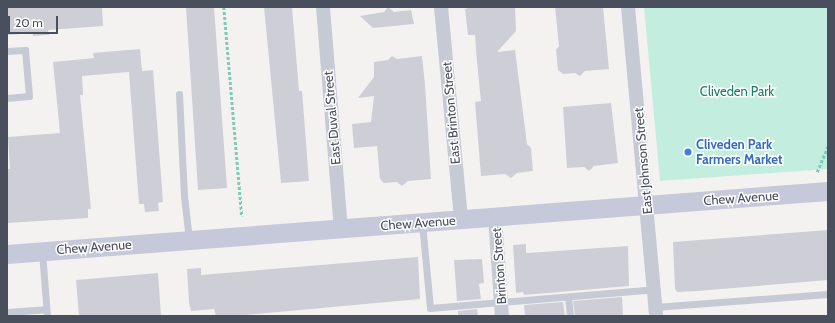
<!DOCTYPE html>
<style>
body{margin:0}
#map{position:relative;width:835px;height:323px;overflow:hidden;background:#f3f2f1;font-family:Cabin,sans-serif}
div>[style]{position:absolute}
.green>*{inset:0;background:#c3eedf}
.building>*{inset:0;background:#cecfd6}
.path>*{height:2.5px;margin-top:-1.25px;transform-origin:0;background:repeating-linear-gradient(90deg,#7ccbb8 0 3px,transparent 0 5px)}
.lane>*{height:7px;margin:-3.5px;padding:0 3.5px;transform-origin:3.5px;border-radius:3.5px;background:#c6cad5}
.street>*{height:14px;margin:-7px;padding:0 7px;transform-origin:7px;border-radius:7px;background:#c6cad5}
.secondary>*{height:19px;margin:-9.5px;padding:0 9.5px;transform-origin:9.5px;border-radius:9.5px;background:#c5c9d9}
.dots>*{width:11px;height:11px;translate:-50% -50%;box-sizing:border-box;border:2px solid #fff;border-radius:50%}
span{translate:-50% -50%;white-space:nowrap;text-align:center;line-height:1.15;-webkit-text-stroke:3px #fff;paint-order:stroke}
.park-label{font-size:13px;color:#1c7d66}
.street-label{font-size:13px;color:#4a4f5e}
.shop-label{font-size:13px;color:#366cbe;font-weight:700}
.left{translate:0 -50%;text-align:left}
.frame{position:absolute;inset:0;border:8px solid #4a4f5e;pointer-events:none}
.scale{position:absolute;left:8px;top:16px;width:50px;height:18px;box-sizing:border-box;border:2px solid #4a4f5e;border-top:0;padding-left:5px;font-size:12px;line-height:14px;white-space:nowrap;color:#4a4f5e;-webkit-text-stroke:3px #fff;paint-order:stroke}
</style>
<div id="map">
<div class="green">
<i style="clip-path:polygon(644px 7px,828px 7px,828px 169px,660px 181px)"></i>
</div>
<div class="building">
<i style="clip-path:polygon(7px 7px,102px 7px,103px 26px,48px 30px,49px 35px,33px 36px,33px 33px,7px 35px)"></i>
<i style="clip-path:polygon(186px 7px,214px 7px,227px 188px,198px 190px)"></i>
<i style="clip-path:polygon(264px 7px,292px 7px,299px 91px,302px 91px,309px 181px,281px 183px)"></i>
<i style="clip-path:polygon(388px 7px,394px 12px,411px 10px,414px 24px,373px 28px,360px 16px,384px 12px)"></i>
<i style="clip-path:polygon(471px 7px,515px 7px,516px 31px,497px 52px,515px 50px,527px 144px,531px 148px,533px 171px,517px 173px,511px 178px,505px 174px,481px 176px,475px 102px,481px 101px,477px 62px,475px 35px,468px 35px,465px 9px)"></i>
<i style="clip-path:polygon(555px 7px,603px 7px,609px 69px,585px 71px,580px 76px,575px 73px,563px 74px,558px 70px,556px 50px,559px 46px)"></i>
<i style="clip-path:polygon(140px 49px,142px 71px,153px 70px,163px 202px,158px 203px,159px 211px,145px 212px,144px 204px,139px 204px,129px 72px,82px 76px,83px 95px,80px 95px,91px 209px,88px 209px,88px 218px,7px 223px,7px 169px,10px 169px,8px 137px,60px 133px,53px 62px,94px 58px,93px 53px)"></i>
<i style="clip-path:polygon(392px 56px,397px 59px,422px 56px,425px 84px,431px 179px,408px 181px,402px 186px,397px 182px,384px 183px,380px 179px,377px 146px,354px 148px,352px 124px,371px 122px,374px 96px,358px 98px,374px 77px,374px 62px,388px 60px)"></i>
<i style="clip-path:polygon(611px 103px,618px 163px,594px 166px,589px 171px,584px 167px,567px 168px,563px 107px)"></i>
<i style="clip-path:polygon(828px 230px,828px 280px,698px 291px,677px 292px,675px 289px,673px 242px)"></i>
<i style="clip-path:polygon(526px 244px,526px 253px,528px 253px,628px 246px,629px 286px,524px 295px,523px 292px,516px 293px,513px 245px)"></i>
<i style="clip-path:polygon(418px 257px,420px 299px,235px 316px,216px 316px,214px 309px,191px 311px,189px 303px,187px 269px,201px 268px,201px 275px)"></i>
<i style="clip-path:polygon(482px 259px,484px 283px,479px 284px,481px 299px,457px 301px,454px 260px)"></i>
<i style="clip-path:polygon(158px 273px,161px 316px,79px 316px,76px 280px)"></i>
<i style="clip-path:polygon(622px 297px,623px 316px,575px 316px,573px 301px)"></i>
<i style="clip-path:polygon(563px 302px,565px 316px,525px 316px,524px 305px)"></i>
<i style="clip-path:polygon(477px 309px,478px 316px,458px 316px,458px 311px)"></i>
</div>
<div class="path">
<i style="left:224px;top:7px;width:210px;rotate:85.1deg"></i>
<i style="left:817px;top:172px;width:28px;rotate:-67deg"></i>
</div>
<div class="lane">
<i style="left:7px;top:51px;width:18px;rotate:-3deg"></i>
<i style="left:25px;top:50px;width:46px;rotate:85deg"></i>
<i style="left:29px;top:96px;width:22px;rotate:175deg"></i>
<i style="left:179px;top:94px;width:102px;rotate:87.2deg"></i>
<i style="left:184px;top:196px;width:43px;rotate:83.4deg"></i>
<i style="left:422px;top:223px;width:85px;rotate:84.6deg"></i>
<i style="left:430px;top:308px;width:225px;rotate:-4.8deg"></i>
<i style="left:42px;top:252px;width:64px;rotate:85.5deg"></i>
<i style="left:568px;top:297px;width:19px;rotate:84deg"></i>
<i style="left:655px;top:307px;width:173px;rotate:-4.3deg"></i>
<i style="left:7px;top:312px;width:39px;rotate:-4deg"></i>
</div>
<div class="street">
<i style="left:323px;top:7px;width:223px;rotate:85.4deg"></i>
<i style="left:441px;top:7px;width:213px;rotate:84.6deg"></i>
<i style="left:628px;top:7px;width:310px;rotate:84.8deg"></i>
<i style="left:495px;top:217px;width:99px;rotate:86deg"></i>
</div>
<div class="secondary">
<i style="left:7px;top:254px;width:823px;rotate:-4.39deg"></i>
</div>
<div class="dots">
<i style="left:688px;top:152px;background:#3f7fe0"></i>
</div>
<div class="park-label">
<span style="left:737px;top:91px">Cliveden Park</span>
</div>
<div class="street-label">
<span style="left:451px;top:113px;rotate:-95deg">East Brinton Street</span>
<span style="left:332px;top:118px;rotate:-95deg">East Duval Street</span>
<span style="left:643px;top:161px;rotate:-95deg">East Johnson Street</span>
<span style="left:741px;top:198px;rotate:-4deg">Chew Avenue</span>
<span style="left:418px;top:223px;rotate:-4deg">Chew Avenue</span>
<span style="left:94px;top:247px;rotate:-4deg">Chew Avenue</span>
<span style="left:499px;top:266px;rotate:-94deg">Brinton Street</span>
</div>
<div class="shop-label">
<span class="left" style="left:696px;top:152px">Cliveden Park<br>Farmers Market</span>
</div>
<div class="frame"></div>
<div class="scale">20 m</div>
</div>
